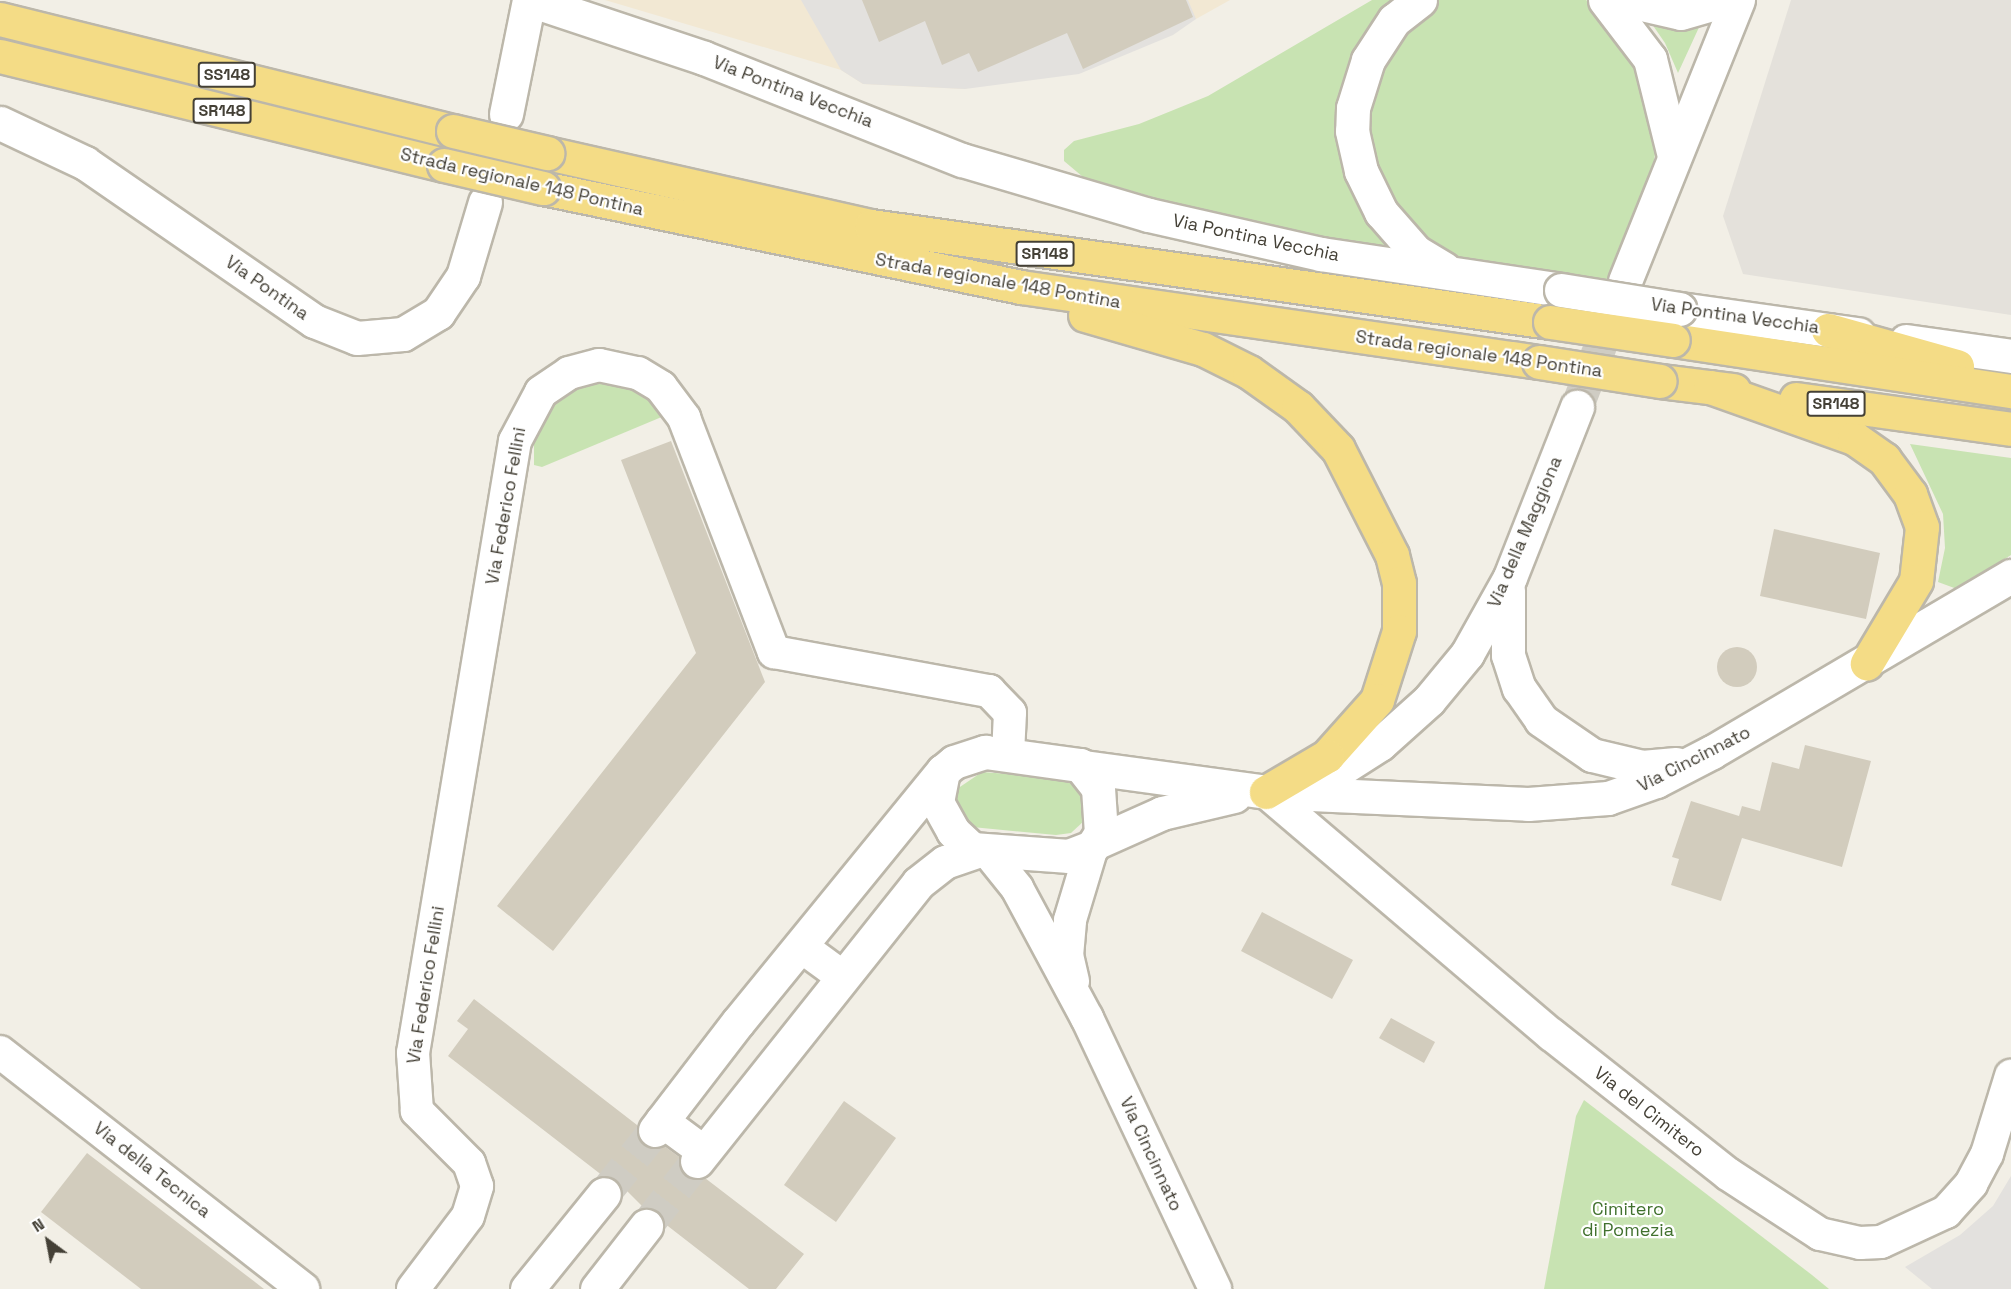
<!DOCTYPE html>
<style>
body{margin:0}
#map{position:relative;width:2011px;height:1289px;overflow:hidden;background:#f2efe6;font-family:"Space Grotesk",sans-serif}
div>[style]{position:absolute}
.commercial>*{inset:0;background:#f2e8d3}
.industrial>*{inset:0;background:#e4e1db}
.green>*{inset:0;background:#c8e3b2}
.parking>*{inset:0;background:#e3e1de}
.building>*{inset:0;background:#d2ccbd}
.round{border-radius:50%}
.tertiary-tunnel>*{height:33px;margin-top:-16.5px;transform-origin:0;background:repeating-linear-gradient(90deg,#cfccc3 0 33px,transparent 0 49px)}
.roads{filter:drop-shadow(2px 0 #bcb7aa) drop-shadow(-2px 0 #bcb7aa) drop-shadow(0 2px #bcb7aa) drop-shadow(0 -2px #bcb7aa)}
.minor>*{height:32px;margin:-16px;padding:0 16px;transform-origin:16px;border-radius:16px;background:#fff}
.tertiary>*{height:33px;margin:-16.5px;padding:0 16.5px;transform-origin:16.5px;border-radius:16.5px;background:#fff}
.trunk>*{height:33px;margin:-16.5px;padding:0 16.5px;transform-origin:16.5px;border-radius:16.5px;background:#f4dc86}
.bridges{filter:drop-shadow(2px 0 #bcb7aa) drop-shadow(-2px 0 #bcb7aa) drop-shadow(0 2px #bcb7aa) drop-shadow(0 -2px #bcb7aa)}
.tertiary-bridge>*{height:33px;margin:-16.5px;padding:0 16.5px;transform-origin:16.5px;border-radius:16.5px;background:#fff}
.trunk-bridge>*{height:33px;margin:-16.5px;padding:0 16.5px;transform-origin:16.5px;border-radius:16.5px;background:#f4dc86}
span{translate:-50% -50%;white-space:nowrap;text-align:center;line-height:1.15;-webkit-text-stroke:4.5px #fff;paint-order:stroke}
.shield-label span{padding:2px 4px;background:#fff;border:2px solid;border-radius:4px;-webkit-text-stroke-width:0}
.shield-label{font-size:16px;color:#444036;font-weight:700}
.street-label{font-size:18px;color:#444036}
.park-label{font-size:18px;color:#41712e}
.north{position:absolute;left:18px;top:1211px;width:60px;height:60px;-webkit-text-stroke:4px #fff;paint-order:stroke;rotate:328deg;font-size:16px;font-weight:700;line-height:24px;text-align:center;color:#444036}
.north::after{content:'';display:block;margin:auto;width:21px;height:27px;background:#444036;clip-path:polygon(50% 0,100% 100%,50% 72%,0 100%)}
</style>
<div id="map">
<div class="commercial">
<i style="clip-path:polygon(605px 0,1230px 0,1196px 19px,965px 89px,863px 84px,841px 70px)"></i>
</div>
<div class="industrial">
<i style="clip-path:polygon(1791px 0,2011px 0,2011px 315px,1743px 274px,1723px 216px)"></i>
</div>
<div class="green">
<i style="clip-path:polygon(1372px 0,1393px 0,1372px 24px,1350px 64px,1391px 252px,1226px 218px,1083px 177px,1064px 161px,1064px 150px,1074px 141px,1139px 124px,1208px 96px)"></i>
<i style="clip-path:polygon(1436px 0,1586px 0,1626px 34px,1658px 133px,1654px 161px,1608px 280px,1461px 262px,1420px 238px,1384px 196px,1364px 122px,1375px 69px)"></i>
<i style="clip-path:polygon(1643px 11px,1701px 23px,1678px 73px,1665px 43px)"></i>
<i style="clip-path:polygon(597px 380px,624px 382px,652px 398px,664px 416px,542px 467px,534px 465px,534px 431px,546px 408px,574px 387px)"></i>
<i style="clip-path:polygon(1910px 444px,2011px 458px,2011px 555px,1957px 589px,1938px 582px,1945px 548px,1943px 514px)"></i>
<i style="clip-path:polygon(982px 772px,1074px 779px,1083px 784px,1085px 820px,1071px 833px,1056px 835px,972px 827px,953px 809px,954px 791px)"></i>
<i style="clip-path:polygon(1584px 1100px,1812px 1275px,1829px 1289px,1544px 1289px,1576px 1116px)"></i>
</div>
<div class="parking">
<i style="clip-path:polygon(801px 0,1188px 0,1196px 19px,1173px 35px,1079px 74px,965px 89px,863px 84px,841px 70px)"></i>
<i style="clip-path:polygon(2011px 1176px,2011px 1289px,1932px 1289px,1905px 1267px,1960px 1235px,1993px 1206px)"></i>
</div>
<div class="building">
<i style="clip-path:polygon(862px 0,1186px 0,1193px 17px,1083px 69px,1067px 33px,978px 72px,969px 53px,942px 65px,925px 21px,879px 42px)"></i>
<i style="clip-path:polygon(671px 441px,765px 682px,553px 951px,497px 906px,696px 653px,621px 460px)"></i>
<i style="clip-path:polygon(1774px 529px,1880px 553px,1866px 619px,1760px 596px)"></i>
<i class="round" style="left:1717px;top:647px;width:40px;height:40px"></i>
<i style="clip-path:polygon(1805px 745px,1871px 761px,1842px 867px,1742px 838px,1721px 901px,1671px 885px,1679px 859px,1672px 857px,1691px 801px,1739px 816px,1742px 806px,1760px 811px,1772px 762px,1799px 769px)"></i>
<i style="clip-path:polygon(1262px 912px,1353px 960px,1332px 999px,1241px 951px)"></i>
<i style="clip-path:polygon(474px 999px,637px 1125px,643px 1144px,664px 1146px,679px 1157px,686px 1176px,705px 1178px,804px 1254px,776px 1289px,749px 1289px,664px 1223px,658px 1212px,644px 1208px,615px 1179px,603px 1176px,448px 1056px,468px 1029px,457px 1021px)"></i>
<i style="clip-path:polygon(1391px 1018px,1435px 1042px,1424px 1063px,1379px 1038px)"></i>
<i style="clip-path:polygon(844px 1101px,896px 1138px,836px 1222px,784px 1185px)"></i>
<i style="clip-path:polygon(87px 1153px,264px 1289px,141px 1289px,41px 1212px)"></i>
</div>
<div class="tertiary-tunnel">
<i style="left:1577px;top:407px;width:109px;rotate:-69.1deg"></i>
<i style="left:604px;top:1194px;width:82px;rotate:-51.4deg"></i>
<i style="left:646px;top:1226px;width:83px;rotate:-51.9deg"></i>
</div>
<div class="roads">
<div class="minor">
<i style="left:1266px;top:792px;width:375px;rotate:40.4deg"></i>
<i style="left:1552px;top:1035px;width:224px;rotate:38.3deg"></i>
<i style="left:1728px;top:1174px;width:110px;rotate:33.1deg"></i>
<i style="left:1820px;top:1234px;width:41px;rotate:12.7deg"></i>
<i style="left:1860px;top:1243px;width:21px;rotate:-3deg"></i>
<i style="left:1881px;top:1242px;width:72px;rotate:-24.8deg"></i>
<i style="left:1946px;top:1212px;width:38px;rotate:-48deg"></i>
<i style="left:1971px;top:1184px;width:34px;rotate:-62deg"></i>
<i style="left:1987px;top:1154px;width:82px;rotate:-72.9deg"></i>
<i style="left:989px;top:853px;width:45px;rotate:51.3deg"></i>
<i style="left:1017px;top:888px;width:148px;rotate:61.7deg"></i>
<i style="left:1087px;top:1018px;width:300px;rotate:64.7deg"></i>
<i style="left:802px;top:947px;width:51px;rotate:36.2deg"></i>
<i style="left:1073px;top:981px;width:26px;rotate:-103deg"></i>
<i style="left:1067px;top:956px;width:36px;rotate:-85deg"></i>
<i style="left:1070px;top:920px;width:76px;rotate:-73.2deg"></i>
<i style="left:0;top:1052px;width:385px;rotate:38deg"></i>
<i style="left:662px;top:1121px;width:52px;rotate:36.4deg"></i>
<i style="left:413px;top:1289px;width:91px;rotate:-53deg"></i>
<i style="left:468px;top:1216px;width:31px;rotate:-73deg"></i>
<i style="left:477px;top:1186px;width:24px;rotate:-109deg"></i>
<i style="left:469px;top:1163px;width:74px;rotate:-135deg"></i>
<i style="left:417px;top:1111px;width:58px;rotate:-93.9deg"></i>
<i style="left:413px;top:1053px;width:620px;rotate:-80.54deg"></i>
<i style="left:515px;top:441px;width:55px;rotate:-62deg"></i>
<i style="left:541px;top:392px;width:34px;rotate:-34deg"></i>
<i style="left:569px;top:373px;width:31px;rotate:-15deg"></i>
<i style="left:599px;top:365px;width:40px;rotate:12deg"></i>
<i style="left:638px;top:373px;width:27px;rotate:31deg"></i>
<i style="left:661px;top:387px;width:39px;rotate:53deg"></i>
<i style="left:684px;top:418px;width:251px;rotate:69deg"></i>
<i style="left:774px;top:652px;width:219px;rotate:10.3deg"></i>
<i style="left:989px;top:691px;width:30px;rotate:46deg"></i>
<i style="left:1010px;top:713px;width:41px;rotate:92.8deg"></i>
</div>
<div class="tertiary">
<i style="left:530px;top:0;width:183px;rotate:18.4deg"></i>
<i style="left:704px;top:58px;width:277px;rotate:21.6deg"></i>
<i style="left:962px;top:160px;width:195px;rotate:16.4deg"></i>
<i style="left:1149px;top:215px;width:176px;rotate:12.8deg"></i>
<i style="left:1321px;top:254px;width:243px;rotate:8.5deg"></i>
<i style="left:1420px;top:0;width:33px;rotate:142deg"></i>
<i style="left:1394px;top:20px;width:48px;rotate:123deg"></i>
<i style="left:1368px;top:60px;width:50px;rotate:107.4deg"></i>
<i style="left:1353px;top:108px;width:23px;rotate:92deg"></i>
<i style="left:1352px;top:131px;width:41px;rotate:77.3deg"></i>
<i style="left:1361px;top:171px;width:46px;rotate:64deg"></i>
<i style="left:1381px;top:212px;width:53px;rotate:48.8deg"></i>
<i style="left:1416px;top:252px;width:33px;rotate:31deg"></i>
<i style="left:1605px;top:0;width:74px;rotate:52.7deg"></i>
<i style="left:1650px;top:59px;width:100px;rotate:76.1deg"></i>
<i style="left:1624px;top:0;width:58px;rotate:12.8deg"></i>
<i style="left:1681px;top:13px;width:47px;rotate:-16.1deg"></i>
<i style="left:506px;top:114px;width:116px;rotate:-78.6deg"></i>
<i style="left:0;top:123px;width:94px;rotate:25.2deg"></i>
<i style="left:85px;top:163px;width:278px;rotate:34.6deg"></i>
<i style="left:314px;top:321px;width:46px;rotate:21.6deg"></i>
<i style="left:357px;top:338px;width:46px;rotate:-5deg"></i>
<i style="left:403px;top:334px;width:41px;rotate:-31deg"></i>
<i style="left:438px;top:313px;width:45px;rotate:-56deg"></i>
<i style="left:463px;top:276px;width:77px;rotate:-73.4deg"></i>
<i style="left:1625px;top:281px;width:303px;rotate:-68.1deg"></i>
<i style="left:1679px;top:309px;width:181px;rotate:8deg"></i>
<i style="left:1906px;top:341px;width:106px;rotate:8.1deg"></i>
<i style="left:1508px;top:590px;width:65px;rotate:90deg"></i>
<i style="left:1508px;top:655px;width:35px;rotate:72deg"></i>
<i style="left:1519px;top:688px;width:39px;rotate:55deg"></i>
<i style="left:1541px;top:720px;width:62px;rotate:34.5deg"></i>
<i style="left:1592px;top:755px;width:51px;rotate:13.5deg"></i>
<i style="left:1642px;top:767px;width:34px;rotate:-5deg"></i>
<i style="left:1084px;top:767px;width:184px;rotate:7.8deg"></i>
<i style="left:1266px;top:792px;width:262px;rotate:2.6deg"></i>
<i style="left:1528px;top:804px;width:80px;rotate:-4.3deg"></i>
<i style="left:1608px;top:798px;width:51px;rotate:-19.5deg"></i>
<i style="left:1656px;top:781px;width:63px;rotate:-27.4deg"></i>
<i style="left:1712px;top:752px;width:347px;rotate:-30.5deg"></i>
<i style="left:1294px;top:787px;width:45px;rotate:-19.7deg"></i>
<i style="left:1336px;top:772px;width:52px;rotate:-32.5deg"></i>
<i style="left:1380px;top:744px;width:66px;rotate:-41.9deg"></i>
<i style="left:1429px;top:700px;width:60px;rotate:-50.4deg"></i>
<i style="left:1467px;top:654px;width:88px;rotate:-60.8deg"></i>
<i style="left:1510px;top:577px;width:183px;rotate:-68.5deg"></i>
<i style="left:1095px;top:843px;width:73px;rotate:-24.1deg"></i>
<i style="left:1162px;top:813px;width:74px;rotate:-13.3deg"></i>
<i style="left:655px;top:1130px;width:136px;rotate:-52.5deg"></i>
<i style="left:738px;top:1022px;width:324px;rotate:-50.8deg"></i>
<i style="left:943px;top:771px;width:14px;rotate:-39deg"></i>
<i style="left:954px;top:762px;width:33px;rotate:-18deg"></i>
<i style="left:985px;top:752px;width:96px;rotate:7.8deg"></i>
<i style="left:1080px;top:765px;width:29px;rotate:52deg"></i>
<i style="left:1098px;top:788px;width:45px;rotate:86.2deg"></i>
<i style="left:1101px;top:833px;width:17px;rotate:123deg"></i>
<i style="left:1092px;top:847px;width:25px;rotate:159deg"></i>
<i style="left:1069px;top:856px;width:97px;rotate:-175.9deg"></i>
<i style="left:972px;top:849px;width:26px;rotate:-137deg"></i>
<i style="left:953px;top:831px;width:33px;rotate:-119deg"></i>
<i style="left:937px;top:802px;width:32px;rotate:-79deg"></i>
<i style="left:697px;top:1161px;width:355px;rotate:-51.5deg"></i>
<i style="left:918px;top:883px;width:34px;rotate:-38deg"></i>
<i style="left:945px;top:862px;width:34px;rotate:-19deg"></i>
<i style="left:527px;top:1289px;width:122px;rotate:-51deg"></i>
<i style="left:597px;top:1289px;width:80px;rotate:-52.1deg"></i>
</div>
<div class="trunk">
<i style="left:0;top:19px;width:467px;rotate:13.9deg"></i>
<i style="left:0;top:56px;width:457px;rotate:13.8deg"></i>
<i style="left:547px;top:153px;width:332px;rotate:12.7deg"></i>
<i style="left:871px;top:226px;width:686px;rotate:8.05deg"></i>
<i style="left:543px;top:188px;width:488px;rotate:11.7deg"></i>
<i style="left:1021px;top:287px;width:523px;rotate:8.24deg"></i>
<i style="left:1085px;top:315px;width:123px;rotate:16.1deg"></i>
<i style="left:1203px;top:349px;width:51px;rotate:26.6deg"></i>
<i style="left:1249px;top:372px;width:60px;rotate:35.5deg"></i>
<i style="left:1298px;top:407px;width:58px;rotate:46.4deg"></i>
<i style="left:1338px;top:449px;width:119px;rotate:63deg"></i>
<i style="left:1392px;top:555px;width:29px;rotate:76deg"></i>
<i style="left:1399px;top:583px;width:48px;rotate:90deg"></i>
<i style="left:1399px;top:631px;width:72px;rotate:107.7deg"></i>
<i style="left:1377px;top:700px;width:75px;rotate:131.8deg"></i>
<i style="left:1327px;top:756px;width:71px;rotate:149.5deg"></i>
<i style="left:1828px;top:330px;width:134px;rotate:15.6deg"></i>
<i style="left:1673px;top:340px;width:342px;rotate:8.6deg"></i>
<i style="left:1660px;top:381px;width:74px;rotate:7deg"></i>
<i style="left:1710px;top:387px;width:153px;rotate:19.5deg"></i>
<i style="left:1854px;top:438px;width:37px;rotate:35deg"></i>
<i style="left:1884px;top:459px;width:44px;rotate:53.4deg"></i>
<i style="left:1910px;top:494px;width:35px;rotate:70deg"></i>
<i style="left:1922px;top:527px;width:54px;rotate:96.3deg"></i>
<i style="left:1916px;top:581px;width:96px;rotate:120.9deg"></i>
<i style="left:1796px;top:399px;width:217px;rotate:7.9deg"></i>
</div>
</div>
<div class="bridges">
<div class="tertiary-bridge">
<i style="left:1561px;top:290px;width:120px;rotate:9.1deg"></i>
</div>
<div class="trunk-bridge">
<i style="left:453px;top:131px;width:97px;rotate:13.2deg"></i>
<i style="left:444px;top:165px;width:102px;rotate:13.1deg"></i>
<i style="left:1550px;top:322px;width:124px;rotate:8.3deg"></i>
<i style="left:1539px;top:362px;width:122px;rotate:8.9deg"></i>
</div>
</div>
<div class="shield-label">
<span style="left:227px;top:75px">SS148</span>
<span style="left:222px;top:111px">SR148</span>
<span style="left:1045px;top:254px">SR148</span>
<span style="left:1836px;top:404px">SR148</span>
</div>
<div class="street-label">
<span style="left:793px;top:92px;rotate:21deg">Via Pontina Vecchia</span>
<span style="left:522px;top:182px;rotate:13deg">Strada regionale 148 Pontina</span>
<span style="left:1256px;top:238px;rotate:12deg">Via Pontina Vecchia</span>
<span style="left:998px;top:281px;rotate:10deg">Strada regionale 148 Pontina</span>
<span style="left:267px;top:288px;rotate:35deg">Via Pontina</span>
<span style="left:1735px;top:316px;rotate:8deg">Via Pontina Vecchia</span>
<span style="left:1479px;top:354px;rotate:8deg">Strada regionale 148 Pontina</span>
<span style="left:506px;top:506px;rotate:-80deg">Via Federico Fellini</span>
<span style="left:1525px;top:532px;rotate:-67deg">Via della Maggiona</span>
<span style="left:1694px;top:759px;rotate:-27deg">Via Cincinnato</span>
<span style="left:426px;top:985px;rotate:-81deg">Via Federico Fellini</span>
<span style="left:1649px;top:1112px;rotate:38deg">Via del Cimitero</span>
<span style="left:1151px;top:1154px;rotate:65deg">Via Cincinnato</span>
<span style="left:152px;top:1170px;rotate:38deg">Via della Tecnica</span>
</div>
<div class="park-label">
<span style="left:1628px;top:1220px">Cimitero<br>di Pomezia</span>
</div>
<div class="north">N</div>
</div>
